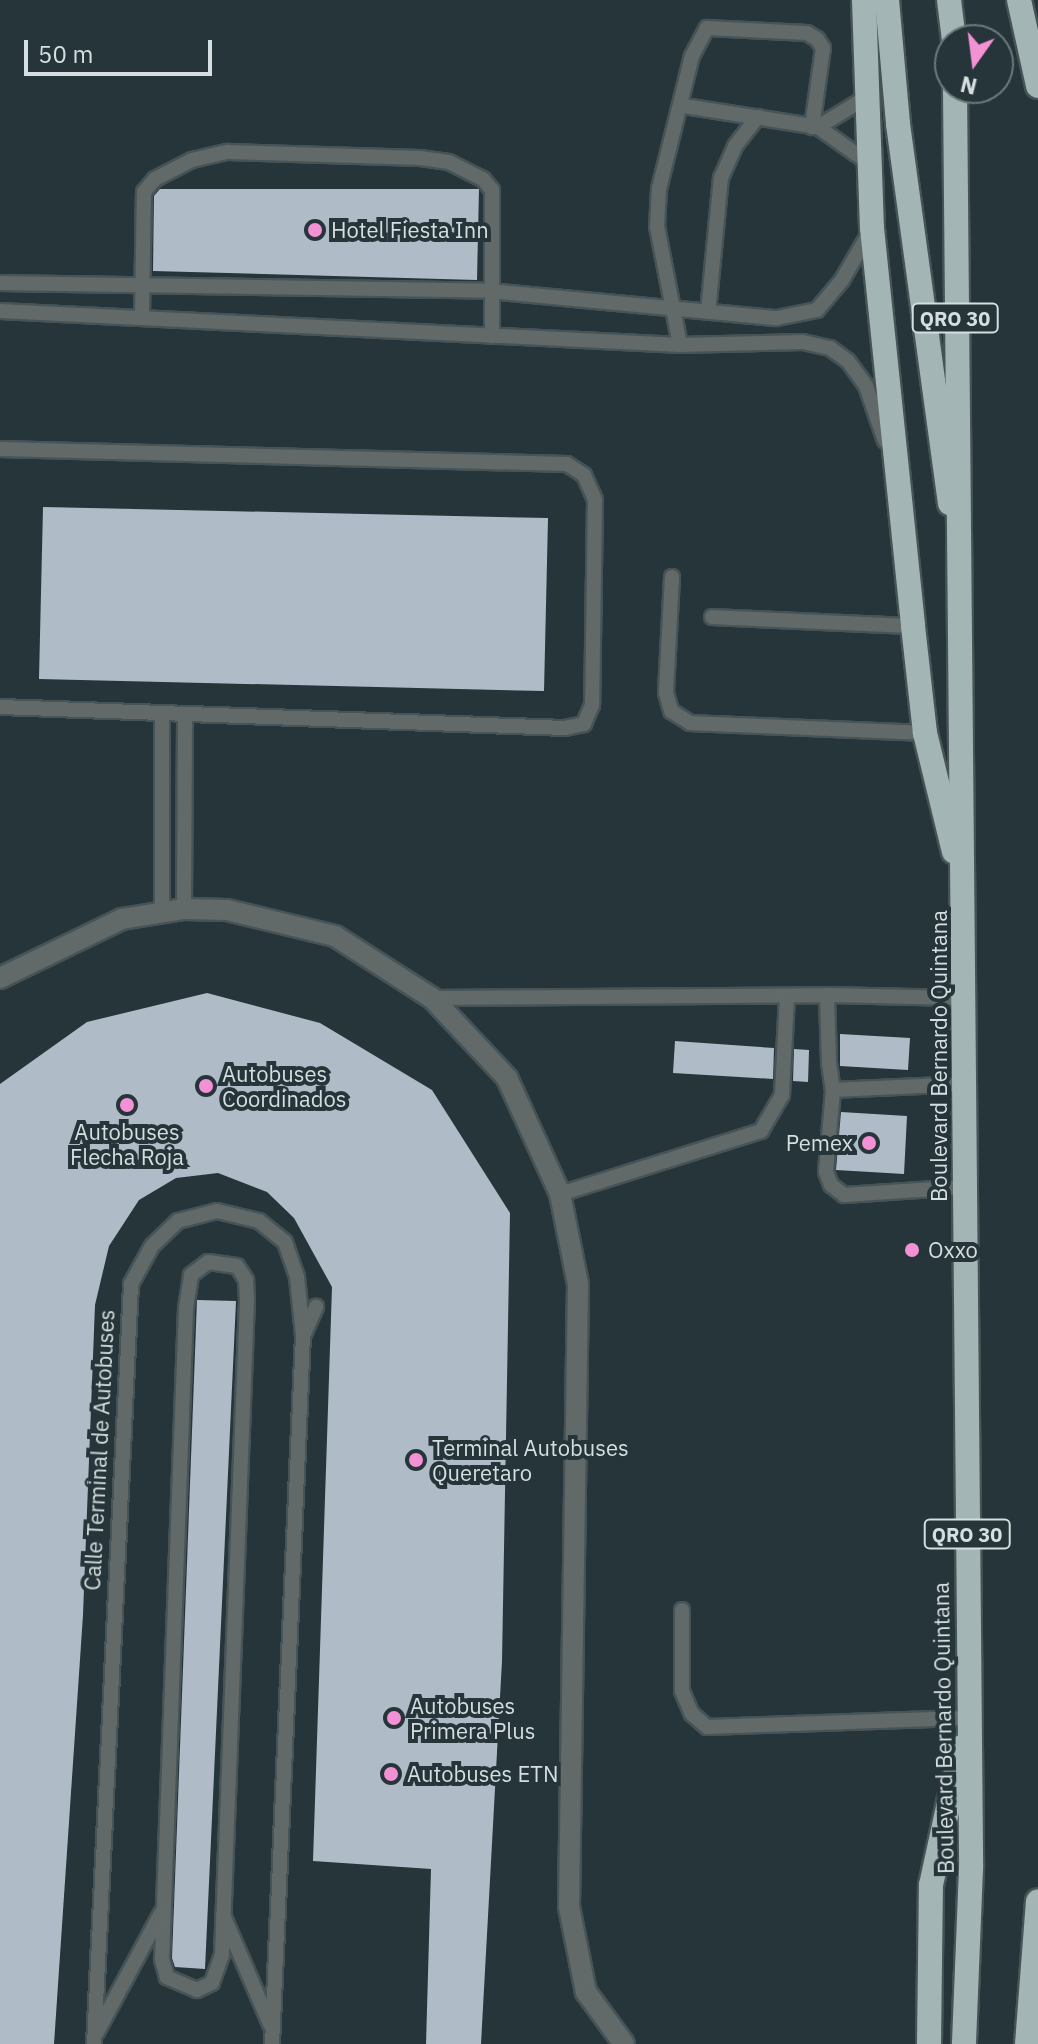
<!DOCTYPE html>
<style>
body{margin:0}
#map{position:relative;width:1038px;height:2044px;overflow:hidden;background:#263539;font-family:"IBM Plex Sans",sans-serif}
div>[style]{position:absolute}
.building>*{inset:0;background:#afbcc7}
.roads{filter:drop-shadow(2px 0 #465357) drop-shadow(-2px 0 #465357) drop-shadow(0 2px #465357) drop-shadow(0 -2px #465357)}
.lane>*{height:14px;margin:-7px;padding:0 7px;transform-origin:7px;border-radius:7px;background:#626a69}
.street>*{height:20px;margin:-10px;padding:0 10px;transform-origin:10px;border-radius:10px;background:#626a69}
.highway>*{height:24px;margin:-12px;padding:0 12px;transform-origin:12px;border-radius:12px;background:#a3b6b5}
.dots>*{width:22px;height:22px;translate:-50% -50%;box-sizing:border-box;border:4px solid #263539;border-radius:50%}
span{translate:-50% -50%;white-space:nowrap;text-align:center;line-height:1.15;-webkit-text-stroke:8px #263539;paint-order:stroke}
.shield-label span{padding:2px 6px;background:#263539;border:2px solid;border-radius:6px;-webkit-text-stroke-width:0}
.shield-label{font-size:20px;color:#d5dee0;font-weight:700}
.poi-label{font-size:22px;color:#d5dee0}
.left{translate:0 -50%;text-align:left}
.right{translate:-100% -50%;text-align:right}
.street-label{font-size:22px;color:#d5dee0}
.north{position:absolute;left:934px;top:24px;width:80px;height:80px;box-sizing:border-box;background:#263539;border:2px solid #6c797c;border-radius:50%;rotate:194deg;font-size:22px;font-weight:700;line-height:32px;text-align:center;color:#d5dee0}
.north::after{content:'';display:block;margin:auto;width:28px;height:36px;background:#f391d5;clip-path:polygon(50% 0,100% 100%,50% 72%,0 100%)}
.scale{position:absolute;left:24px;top:40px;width:188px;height:36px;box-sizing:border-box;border:4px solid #d5dee0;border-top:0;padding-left:10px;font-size:24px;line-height:28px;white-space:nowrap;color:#d5dee0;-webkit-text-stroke:6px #263539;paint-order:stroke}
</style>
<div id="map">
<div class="building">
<i style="clip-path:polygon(160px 189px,479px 189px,477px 280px,153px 271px,154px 196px)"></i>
<i style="clip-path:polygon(43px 507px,548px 518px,544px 691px,39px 679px)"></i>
<i style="clip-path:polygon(207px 993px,320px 1023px,432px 1090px,510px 1213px,502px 1661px,481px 2044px,426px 2044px,431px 1869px,313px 1861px,332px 1287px,294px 1218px,267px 1192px,218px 1173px,176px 1178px,139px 1200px,109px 1246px,95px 1305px,83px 1615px,54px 2044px,0 2044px,0 1084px,87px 1022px)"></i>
<i style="clip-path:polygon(840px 1034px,910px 1038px,908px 1070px,840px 1066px)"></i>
<i style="clip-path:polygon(675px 1041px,774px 1048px,773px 1079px,673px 1073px)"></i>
<i style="clip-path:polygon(794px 1049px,809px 1050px,808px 1082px,793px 1081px)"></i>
<i style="clip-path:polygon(841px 1112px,907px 1116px,904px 1174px,836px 1170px)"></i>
<i style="clip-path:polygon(197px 1300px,236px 1301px,205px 1969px,175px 1967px,172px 1958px)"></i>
</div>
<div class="roads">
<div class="lane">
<i style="left:684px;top:106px;width:136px;rotate:8.9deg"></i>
<i style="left:818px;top:127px;width:64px;rotate:35.4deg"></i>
<i style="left:818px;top:127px;width:57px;rotate:-31.5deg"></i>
<i style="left:0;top:283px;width:489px;rotate:0.9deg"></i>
<i style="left:489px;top:291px;width:289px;rotate:5.4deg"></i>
<i style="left:777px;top:318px;width:41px;rotate:-11.3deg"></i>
<i style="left:817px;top:310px;width:39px;rotate:-50deg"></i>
<i style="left:842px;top:280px;width:56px;rotate:-59.7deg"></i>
<i style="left:0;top:311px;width:681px;rotate:2.86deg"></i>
<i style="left:680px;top:345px;width:123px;rotate:-1.4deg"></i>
<i style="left:803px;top:342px;width:28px;rotate:13deg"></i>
<i style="left:830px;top:348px;width:22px;rotate:36deg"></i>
<i style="left:848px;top:361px;width:31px;rotate:54deg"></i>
<i style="left:866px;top:386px;width:58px;rotate:70.9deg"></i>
<i style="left:708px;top:312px;width:135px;rotate:-84.5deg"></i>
<i style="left:721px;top:178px;width:35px;rotate:-66deg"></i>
<i style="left:735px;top:146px;width:37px;rotate:-52deg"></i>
<i style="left:142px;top:315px;width:123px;rotate:-89.1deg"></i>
<i style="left:144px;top:192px;width:17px;rotate:-50deg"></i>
<i style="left:155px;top:179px;width:42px;rotate:-27.2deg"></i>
<i style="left:192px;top:160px;width:37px;rotate:-13deg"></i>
<i style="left:228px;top:152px;width:192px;rotate:1.8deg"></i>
<i style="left:420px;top:158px;width:29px;rotate:8deg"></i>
<i style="left:449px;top:162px;width:38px;rotate:27deg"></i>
<i style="left:483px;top:179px;width:14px;rotate:51deg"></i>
<i style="left:492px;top:190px;width:146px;rotate:90deg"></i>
<i style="left:680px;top:345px;width:120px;rotate:-101deg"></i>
<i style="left:657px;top:227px;width:38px;rotate:-87deg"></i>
<i style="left:659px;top:189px;width:137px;rotate:-76.1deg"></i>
<i style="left:692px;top:56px;width:32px;rotate:-62deg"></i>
<i style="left:707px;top:28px;width:100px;rotate:2.9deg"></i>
<i style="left:807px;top:33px;width:12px;rotate:31deg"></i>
<i style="left:817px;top:39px;width:11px;rotate:56deg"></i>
<i style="left:823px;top:48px;width:80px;rotate:97.9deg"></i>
<i style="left:0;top:449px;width:567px;rotate:1.52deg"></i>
<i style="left:567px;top:464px;width:20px;rotate:33deg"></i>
<i style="left:584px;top:475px;width:27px;rotate:66deg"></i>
<i style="left:595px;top:500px;width:205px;rotate:90.8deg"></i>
<i style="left:592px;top:705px;width:21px;rotate:113deg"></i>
<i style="left:584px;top:724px;width:19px;rotate:168deg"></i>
<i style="left:565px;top:728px;width:565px;rotate:-177.87deg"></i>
<i style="left:672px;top:577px;width:116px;rotate:93deg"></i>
<i style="left:666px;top:693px;width:19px;rotate:74deg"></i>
<i style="left:671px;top:711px;width:22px;rotate:32deg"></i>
<i style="left:690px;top:723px;width:235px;rotate:2.4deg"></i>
<i style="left:712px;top:617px;width:201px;rotate:2.6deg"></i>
<i style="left:184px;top:909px;width:195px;rotate:-89.7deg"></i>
<i style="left:162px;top:912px;width:199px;rotate:-90deg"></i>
<i style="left:432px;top:998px;width:395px;rotate:-0.4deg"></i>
<i style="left:962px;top:998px;width:135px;rotate:-178.7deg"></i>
<i style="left:827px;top:995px;width:68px;rotate:88.3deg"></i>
<i style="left:829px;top:1063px;width:27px;rotate:82deg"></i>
<i style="left:833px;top:1090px;width:132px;rotate:-2.6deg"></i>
<i style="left:833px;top:1090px;width:82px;rotate:94.9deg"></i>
<i style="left:826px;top:1172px;width:14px;rotate:69deg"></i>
<i style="left:831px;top:1185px;width:16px;rotate:38deg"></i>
<i style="left:844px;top:1195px;width:121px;rotate:-3.8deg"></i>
<i style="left:560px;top:1194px;width:211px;rotate:-17.4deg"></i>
<i style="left:761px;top:1131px;width:42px;rotate:-59.7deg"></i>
<i style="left:782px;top:1095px;width:99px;rotate:-87.1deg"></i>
<i style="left:208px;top:1262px;width:29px;rotate:8deg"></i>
<i style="left:237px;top:1266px;width:17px;rotate:57deg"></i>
<i style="left:246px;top:1280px;width:20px;rotate:87deg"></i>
<i style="left:247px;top:1300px;width:655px;rotate:92.19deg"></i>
<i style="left:222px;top:1955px;width:30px;rotate:110deg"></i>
<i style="left:212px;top:1983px;width:17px;rotate:155deg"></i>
<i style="left:197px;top:1990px;width:33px;rotate:-157deg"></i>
<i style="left:167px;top:1977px;width:19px;rotate:-106deg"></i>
<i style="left:162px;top:1959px;width:651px;rotate:-87.89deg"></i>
<i style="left:186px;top:1308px;width:33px;rotate:-81deg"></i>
<i style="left:191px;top:1275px;width:21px;rotate:-37deg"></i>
<i style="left:304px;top:1334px;width:30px;rotate:-66deg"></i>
<i style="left:682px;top:1610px;width:81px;rotate:90deg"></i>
<i style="left:682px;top:1691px;width:25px;rotate:67deg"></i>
<i style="left:692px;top:1714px;width:20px;rotate:41deg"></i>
<i style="left:707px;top:1727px;width:262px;rotate:-2deg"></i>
<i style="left:223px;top:1915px;width:119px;rotate:66.7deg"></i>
<i style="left:97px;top:2032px;width:135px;rotate:-61.7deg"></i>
<i style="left:94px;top:2044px;width:761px;rotate:-87.21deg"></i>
<i style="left:131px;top:1284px;width:43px;rotate:-61.1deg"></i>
<i style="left:152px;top:1246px;width:36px;rotate:-44deg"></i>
<i style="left:178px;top:1221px;width:40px;rotate:-14.4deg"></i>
<i style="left:217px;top:1211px;width:43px;rotate:13.4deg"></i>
<i style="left:259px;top:1221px;width:33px;rotate:39deg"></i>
<i style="left:285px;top:1242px;width:37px;rotate:71deg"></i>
<i style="left:297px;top:1277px;width:58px;rotate:84.1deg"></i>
<i style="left:303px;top:1335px;width:710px;rotate:92.5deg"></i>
</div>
<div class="street">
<i style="left:0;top:978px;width:136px;rotate:-25.8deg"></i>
<i style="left:122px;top:919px;width:63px;rotate:-9.2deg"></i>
<i style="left:184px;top:909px;width:43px;rotate:1.3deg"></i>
<i style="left:227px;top:910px;width:111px;rotate:13.5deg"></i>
<i style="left:335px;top:936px;width:115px;rotate:32.6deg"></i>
<i style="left:432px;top:998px;width:110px;rotate:46.8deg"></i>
<i style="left:507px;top:1078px;width:128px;rotate:65.4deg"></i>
<i style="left:560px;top:1194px;width:92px;rotate:78.7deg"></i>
<i style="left:578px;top:1284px;width:623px;rotate:90.83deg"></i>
<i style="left:569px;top:1907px;width:87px;rotate:78.7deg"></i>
<i style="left:586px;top:1992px;width:64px;rotate:53.8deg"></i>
</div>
<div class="highway">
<i style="left:864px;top:0;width:228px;rotate:88deg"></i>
<i style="left:872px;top:228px;width:400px;rotate:84.1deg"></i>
<i style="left:913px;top:626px;width:108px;rotate:83.6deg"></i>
<i style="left:925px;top:733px;width:122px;rotate:76.3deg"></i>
<i style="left:887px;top:0;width:124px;rotate:84.9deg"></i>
<i style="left:898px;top:124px;width:383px;rotate:82.2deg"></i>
<i style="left:949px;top:0;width:40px;rotate:82.9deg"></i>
<i style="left:1019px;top:0;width:88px;rotate:77.5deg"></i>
<i style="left:955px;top:88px;width:1780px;rotate:89.48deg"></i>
<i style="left:971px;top:1868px;width:176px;rotate:92.3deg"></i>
<i style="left:929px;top:2044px;width:159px;rotate:-89.3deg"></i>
<i style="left:931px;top:1885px;width:141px;rotate:-77.7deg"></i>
<i style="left:1027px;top:2044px;width:143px;rotate:-85.6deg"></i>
</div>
</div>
<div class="dots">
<i style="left:315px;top:230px;background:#f391d5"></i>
<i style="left:206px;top:1086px;background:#f391d5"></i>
<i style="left:127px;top:1105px;background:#f391d5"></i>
<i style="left:869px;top:1143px;background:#f391d5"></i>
<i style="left:912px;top:1250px;background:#f391d5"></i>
<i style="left:416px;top:1460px;background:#f391d5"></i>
<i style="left:394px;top:1718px;background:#f391d5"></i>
<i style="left:391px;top:1774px;background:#f391d5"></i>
</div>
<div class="shield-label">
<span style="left:955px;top:318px">QRO 30</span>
<span style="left:967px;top:1534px">QRO 30</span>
</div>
<div class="poi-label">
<span class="left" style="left:331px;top:230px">Hotel Fiesta Inn</span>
<span class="left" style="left:222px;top:1086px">Autobuses<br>Coordinados</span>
<span style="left:127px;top:1144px">Autobuses<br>Flecha Roja</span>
<span class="right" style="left:853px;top:1143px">Pemex</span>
<span class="left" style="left:928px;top:1250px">Oxxo</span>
<span class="left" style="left:432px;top:1460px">Terminal Autobuses<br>Queretaro</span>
<span class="left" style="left:410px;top:1718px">Autobuses<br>Primera Plus</span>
<span class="left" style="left:407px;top:1774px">Autobuses ETN</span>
</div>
<div class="street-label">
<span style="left:939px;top:1056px;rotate:-90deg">Boulevard Bernardo Quintana</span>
<span style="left:99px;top:1450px;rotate:-87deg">Calle Terminal de Autobuses</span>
<span style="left:943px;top:1728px;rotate:-91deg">Boulevard Bernardo Quintana</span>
</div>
<div class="north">N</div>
<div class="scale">50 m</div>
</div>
